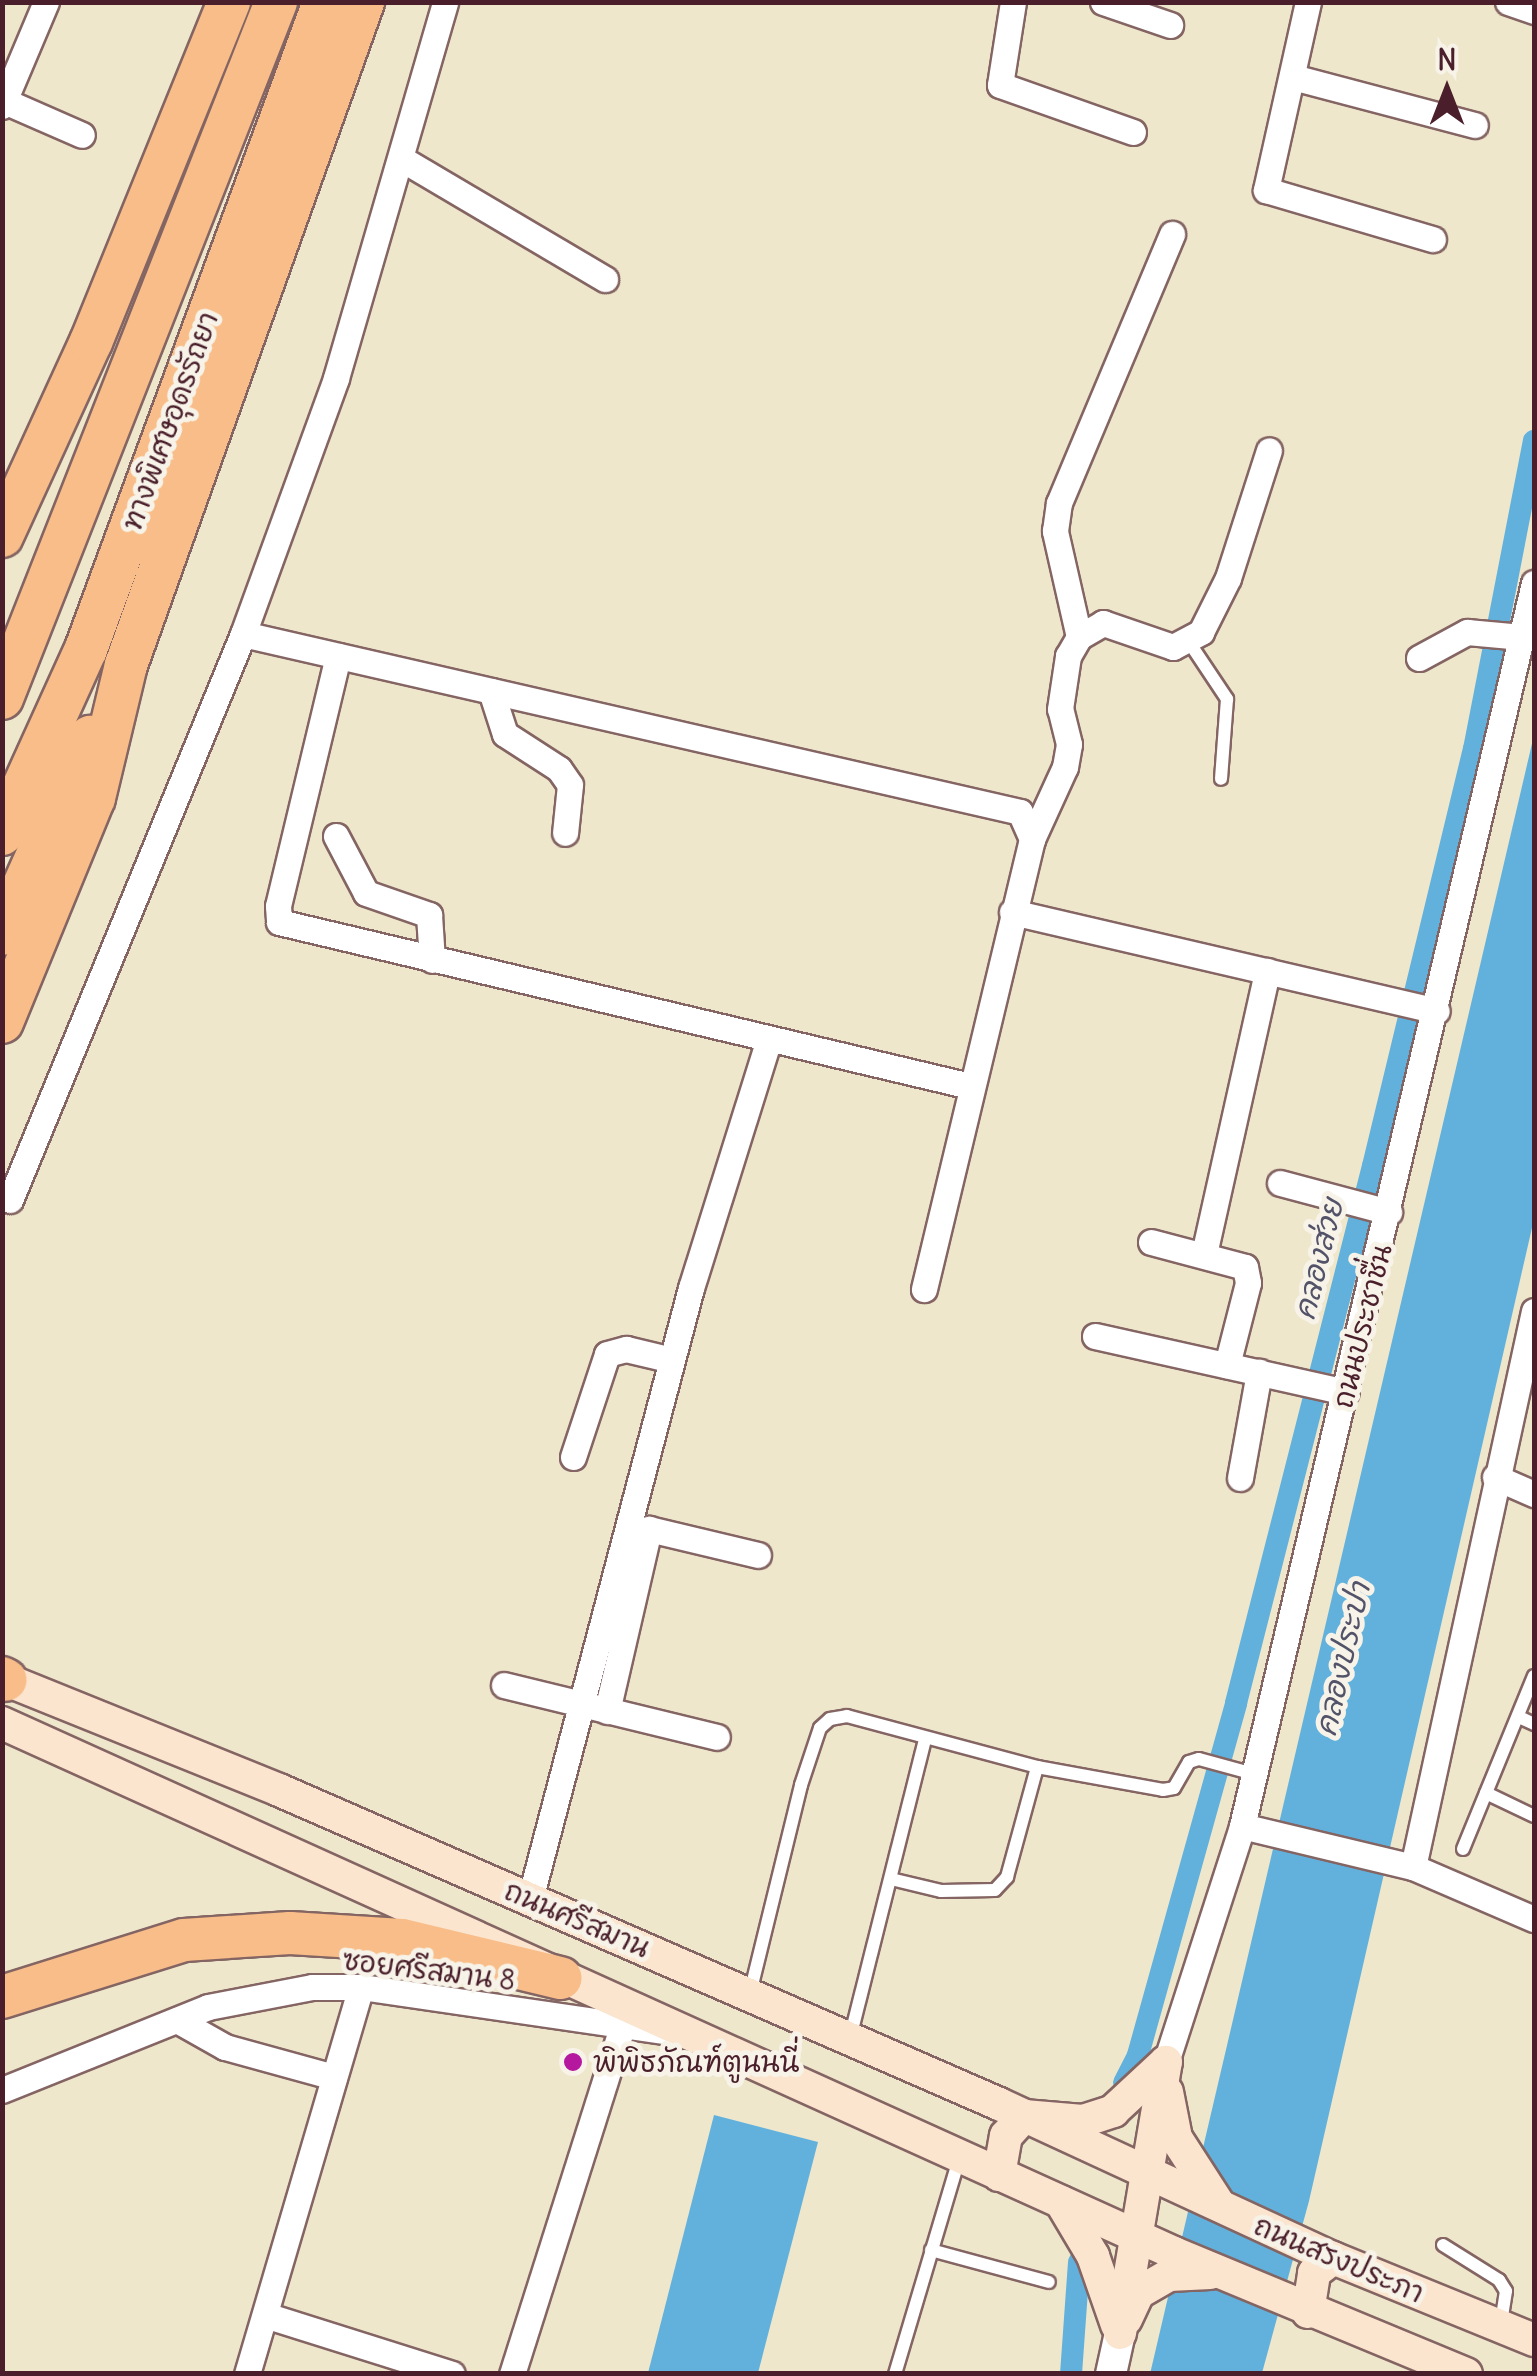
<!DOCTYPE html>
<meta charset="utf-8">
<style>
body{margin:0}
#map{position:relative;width:1537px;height:2376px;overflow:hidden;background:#efe7cc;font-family:Delius,"Playpen Sans Thai",sans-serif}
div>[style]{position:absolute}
.water>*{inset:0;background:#62b1dc}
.canal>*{height:22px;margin:-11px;padding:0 11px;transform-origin:11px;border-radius:11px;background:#62b1dc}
.roads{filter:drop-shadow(2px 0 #846563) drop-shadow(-2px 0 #846563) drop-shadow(0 2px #846563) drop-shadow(0 -2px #846563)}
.service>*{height:12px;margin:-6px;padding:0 6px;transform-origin:6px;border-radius:6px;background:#fff}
.minor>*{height:25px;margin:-12.5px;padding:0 12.5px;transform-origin:12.5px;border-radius:12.5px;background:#fff}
.tertiary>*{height:30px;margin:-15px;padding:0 15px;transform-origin:15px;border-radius:15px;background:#fff}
.secondary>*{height:32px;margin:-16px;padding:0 16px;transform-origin:16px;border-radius:16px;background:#fce5cf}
.motorway>*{height:42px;margin:-21px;padding:0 21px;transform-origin:21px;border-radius:21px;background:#f8bd88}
.dots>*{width:28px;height:28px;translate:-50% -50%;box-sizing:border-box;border:5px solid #f7f3e8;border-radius:50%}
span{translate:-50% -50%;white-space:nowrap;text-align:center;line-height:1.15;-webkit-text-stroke:10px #f7f3e8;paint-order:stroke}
.street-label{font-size:28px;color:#4a1f2b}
.poi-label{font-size:28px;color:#4a1f2b}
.left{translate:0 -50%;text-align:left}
.water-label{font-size:30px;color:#525269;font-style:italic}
.frame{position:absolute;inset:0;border:5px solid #4a1f2b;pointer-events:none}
.north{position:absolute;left:1397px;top:40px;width:100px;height:100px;-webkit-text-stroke:8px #f7f3e8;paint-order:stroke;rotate:0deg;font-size:28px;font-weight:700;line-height:40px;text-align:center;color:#4a1f2b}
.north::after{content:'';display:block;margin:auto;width:35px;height:45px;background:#4a1f2b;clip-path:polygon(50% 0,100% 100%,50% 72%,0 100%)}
</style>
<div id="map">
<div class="water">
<i style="clip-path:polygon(1534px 735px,1534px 1219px,1309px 2201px,1262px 2373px,1150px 2374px)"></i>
<i style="clip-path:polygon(714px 2115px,818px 2142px,758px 2373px,648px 2373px)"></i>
</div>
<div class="canal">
<i style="left:1124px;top:2083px;width:31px;rotate:-63deg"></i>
<i style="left:1138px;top:2055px;width:365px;rotate:-74.4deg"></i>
<i style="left:1236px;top:1703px;width:554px;rotate:-75.69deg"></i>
<i style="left:1373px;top:1166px;width:429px;rotate:-76.4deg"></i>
<i style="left:1474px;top:749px;width:314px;rotate:-79deg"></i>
<i style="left:1071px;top:2374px;width:112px;rotate:-85.9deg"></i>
</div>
<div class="roads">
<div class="service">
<i style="left:1189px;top:642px;width:69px;rotate:56.3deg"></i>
<i style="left:1227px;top:699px;width:80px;rotate:94.3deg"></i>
<i style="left:1519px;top:1717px;width:17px;rotate:25deg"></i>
<i style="left:1486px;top:1793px;width:53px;rotate:25.6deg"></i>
<i style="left:1463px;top:1849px;width:187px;rotate:-67.7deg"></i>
<i style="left:891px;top:1879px;width:51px;rotate:13.5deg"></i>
<i style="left:941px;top:1891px;width:54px;rotate:-1.1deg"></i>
<i style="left:995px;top:1890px;width:18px;rotate:-47deg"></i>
<i style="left:1007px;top:1877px;width:114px;rotate:-74.7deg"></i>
<i style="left:750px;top:1993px;width:214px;rotate:-76.2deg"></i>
<i style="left:801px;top:1785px;width:60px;rotate:-71.6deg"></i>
<i style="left:820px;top:1728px;width:13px;rotate:-42deg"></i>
<i style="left:830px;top:1719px;width:17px;rotate:-10deg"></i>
<i style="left:847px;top:1716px;width:197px;rotate:15deg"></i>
<i style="left:1037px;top:1767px;width:128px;rotate:10.3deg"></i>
<i style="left:1163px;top:1790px;width:11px;rotate:-10deg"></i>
<i style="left:1174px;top:1788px;width:30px;rotate:-60deg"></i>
<i style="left:1189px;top:1762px;width:10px;rotate:-17deg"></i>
<i style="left:1199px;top:1759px;width:57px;rotate:15.3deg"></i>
<i style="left:850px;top:2038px;width:307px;rotate:-75.9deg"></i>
<i style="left:1443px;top:2245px;width:66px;rotate:32deg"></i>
<i style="left:1499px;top:2280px;width:13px;rotate:58deg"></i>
<i style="left:1506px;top:2291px;width:33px;rotate:99deg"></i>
<i style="left:931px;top:2250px;width:122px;rotate:15.2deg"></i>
<i style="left:895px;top:2374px;width:224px;rotate:-73.4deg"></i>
</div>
<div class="minor">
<i style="left:1013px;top:2px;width:84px;rotate:98.9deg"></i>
<i style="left:1000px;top:85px;width:141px;rotate:19.5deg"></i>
<i style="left:1103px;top:2px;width:71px;rotate:18.9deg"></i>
<i style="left:1308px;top:2px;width:193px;rotate:102.6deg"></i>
<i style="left:1266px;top:190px;width:174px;rotate:16.4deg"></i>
<i style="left:1508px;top:2px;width:28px;rotate:19deg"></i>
<i style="left:1293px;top:77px;width:188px;rotate:14.8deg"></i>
<i style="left:2px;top:100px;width:87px;rotate:23.6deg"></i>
<i style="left:2px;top:106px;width:113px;rotate:-67.1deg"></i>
<i style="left:402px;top:159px;width:236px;rotate:30.6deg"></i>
<i style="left:243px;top:634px;width:797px;rotate:12.9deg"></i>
<i style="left:1020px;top:812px;width:30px;rotate:66deg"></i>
<i style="left:1032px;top:839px;width:463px;rotate:103.5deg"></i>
<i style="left:1079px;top:637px;width:109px;rotate:-102.8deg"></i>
<i style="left:1055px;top:531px;width:28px;rotate:-82deg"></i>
<i style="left:1059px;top:503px;width:292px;rotate:-67.2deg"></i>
<i style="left:338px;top:656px;width:257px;rotate:103.5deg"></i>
<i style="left:278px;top:906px;width:16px;rotate:86deg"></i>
<i style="left:279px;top:922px;width:710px;rotate:13.35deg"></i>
<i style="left:1419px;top:658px;width:55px;rotate:-28.4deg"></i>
<i style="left:1467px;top:632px;width:55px;rotate:5.2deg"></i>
<i style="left:491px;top:691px;width:45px;rotate:72deg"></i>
<i style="left:505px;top:734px;width:64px;rotate:32.9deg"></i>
<i style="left:559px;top:769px;width:19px;rotate:55deg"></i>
<i style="left:570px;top:785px;width:48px;rotate:95.9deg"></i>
<i style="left:336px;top:836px;width:64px;rotate:62.2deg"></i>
<i style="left:366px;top:893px;width:67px;rotate:19.2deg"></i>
<i style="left:429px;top:915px;width:45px;rotate:86.2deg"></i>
<i style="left:1032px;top:839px;width:79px;rotate:-65.4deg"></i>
<i style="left:1065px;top:767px;width:23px;rotate:-80deg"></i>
<i style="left:1069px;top:744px;width:36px;rotate:-104deg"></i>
<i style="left:1060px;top:709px;width:54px;rotate:-81.4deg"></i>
<i style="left:1068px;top:656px;width:22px;rotate:-60deg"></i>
<i style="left:1079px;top:637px;width:28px;rotate:-30deg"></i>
<i style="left:1103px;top:623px;width:74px;rotate:18.9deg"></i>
<i style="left:1173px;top:647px;width:32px;rotate:-28deg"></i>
<i style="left:1201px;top:632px;width:60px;rotate:-63.4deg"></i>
<i style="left:1228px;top:578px;width:134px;rotate:-72.2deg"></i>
<i style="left:1012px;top:912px;width:436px;rotate:13.1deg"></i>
<i style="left:1280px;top:1183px;width:113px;rotate:14.9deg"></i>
<i style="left:10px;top:1200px;width:612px;rotate:-67.62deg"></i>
<i style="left:243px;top:634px;width:272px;rotate:-70deg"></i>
<i style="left:336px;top:378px;width:391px;rotate:-73.8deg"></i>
<i style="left:1151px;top:1242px;width:97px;rotate:14.9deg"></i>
<i style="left:1245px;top:1267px;width:16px;rotate:79deg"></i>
<i style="left:1248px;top:1283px;width:85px;rotate:104.4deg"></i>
<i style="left:1204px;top:1254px;width:290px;rotate:-77.4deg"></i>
<i style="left:1095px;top:1336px;width:257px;rotate:12.6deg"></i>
<i style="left:573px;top:1457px;width:108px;rotate:-71.7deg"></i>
<i style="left:607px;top:1354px;width:20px;rotate:-15deg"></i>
<i style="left:626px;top:1349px;width:47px;rotate:13.4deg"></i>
<i style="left:1495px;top:1477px;width:43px;rotate:23.6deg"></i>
<i style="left:1240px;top:1478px;width:108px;rotate:-79.8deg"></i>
<i style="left:504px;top:1685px;width:219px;rotate:13.7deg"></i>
<i style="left:607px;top:1711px;width:187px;rotate:-77deg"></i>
<i style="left:649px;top:1529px;width:112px;rotate:13.4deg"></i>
<i style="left:1242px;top:1826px;width:176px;rotate:13.5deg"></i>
<i style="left:1413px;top:1867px;width:132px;rotate:23.3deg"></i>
<i style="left:1413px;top:1867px;width:569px;rotate:-77.72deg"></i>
<i style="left:530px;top:1899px;width:632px;rotate:-75.24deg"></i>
<i style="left:691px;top:1288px;width:261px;rotate:-72.6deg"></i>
<i style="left:177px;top:2020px;width:55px;rotate:29.4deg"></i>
<i style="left:225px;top:2047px;width:113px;rotate:15.4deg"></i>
<i style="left:1166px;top:2062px;width:248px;rotate:-72.1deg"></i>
<i style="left:1242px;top:1826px;width:1277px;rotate:-76.78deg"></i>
<i style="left:2px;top:2090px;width:222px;rotate:-21.9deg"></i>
<i style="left:208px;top:2007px;width:106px;rotate:-10.9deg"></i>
<i style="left:312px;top:1987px;width:49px"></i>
<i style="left:361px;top:1987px;width:313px;rotate:8.3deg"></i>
<i style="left:265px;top:2315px;width:196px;rotate:17.5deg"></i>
<i style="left:247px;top:2374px;width:403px;rotate:-73.6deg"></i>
<i style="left:512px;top:2374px;width:363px;rotate:-72.4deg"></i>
</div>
<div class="tertiary">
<i style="left:1111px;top:2374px;width:42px;rotate:-77.6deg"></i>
</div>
<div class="secondary">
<i style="left:2px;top:1678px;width:299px;rotate:22deg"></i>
<i style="left:279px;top:1790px;width:785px;rotate:23.56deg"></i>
<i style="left:999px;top:2104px;width:368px;rotate:24.8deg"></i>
<i style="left:1333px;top:2258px;width:217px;rotate:22.2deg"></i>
<i style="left:2px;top:1723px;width:1286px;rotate:24.33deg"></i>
<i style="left:1174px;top:2253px;width:316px;rotate:22.5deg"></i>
<i style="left:1167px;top:2092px;width:47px;rotate:78.9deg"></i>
<i style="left:1176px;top:2138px;width:77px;rotate:57.1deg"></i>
<i style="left:999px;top:2175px;width:40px;rotate:-80deg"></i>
<i style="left:1006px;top:2136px;width:27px;rotate:-48deg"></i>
<i style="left:1024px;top:2116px;width:59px;rotate:4.8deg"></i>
<i style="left:1083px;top:2121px;width:32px;rotate:-18deg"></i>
<i style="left:1113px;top:2111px;width:72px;rotate:-42.8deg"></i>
<i style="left:1061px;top:2202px;width:63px;rotate:59.3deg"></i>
<i style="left:1093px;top:2256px;width:73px;rotate:70.8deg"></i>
<i style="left:1308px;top:2312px;width:39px;rotate:-81deg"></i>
<i style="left:1314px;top:2273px;width:24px;rotate:-38deg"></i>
<i style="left:1126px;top:2319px;width:29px;rotate:-65deg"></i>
<i style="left:1138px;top:2293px;width:36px;rotate:-30deg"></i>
<i style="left:1169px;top:2275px;width:41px;rotate:-2.8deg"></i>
<i style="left:1120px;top:2333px;width:275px;rotate:-80.4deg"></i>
</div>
<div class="motorway">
<i style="left:2px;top:536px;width:213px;rotate:-65.4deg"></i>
<i style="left:91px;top:342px;width:367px;rotate:-67.9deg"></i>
<i style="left:2px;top:698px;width:748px;rotate:-68.51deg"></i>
<i style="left:2px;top:834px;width:203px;rotate:-65.6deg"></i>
<i style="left:86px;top:649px;width:689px;rotate:-69.8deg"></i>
<i style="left:2px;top:934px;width:216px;rotate:-65.9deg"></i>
<i style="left:2px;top:1022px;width:242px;rotate:-67.7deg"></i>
<i style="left:94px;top:798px;width:137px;rotate:-76.5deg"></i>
<i style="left:126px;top:665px;width:704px;rotate:-70.33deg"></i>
<i style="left:2px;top:1678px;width:4px;rotate:27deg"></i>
<i style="left:2px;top:1997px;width:191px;rotate:-17.4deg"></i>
<i style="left:184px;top:1940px;width:106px;rotate:-3.8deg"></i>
<i style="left:290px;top:1933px;width:112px;rotate:3.6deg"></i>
<i style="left:402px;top:1940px;width:163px;rotate:13.5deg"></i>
</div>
</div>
<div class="dots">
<i style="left:573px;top:2062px;background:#b5179e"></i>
</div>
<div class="street-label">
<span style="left:170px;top:421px;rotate:-70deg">ทางพิเศษอุดรรัถยา</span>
<span style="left:1362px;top:1326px;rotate:-76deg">ถนนประชาชื่น</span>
<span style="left:577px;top:1919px;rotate:23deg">ถนนศรีสมาน</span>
<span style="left:429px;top:1970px;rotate:7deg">ซอยศรีสมาน 8</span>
<span style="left:1339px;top:2259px;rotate:23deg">ถนนสรงประภา</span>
</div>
<div class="poi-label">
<span class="left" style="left:593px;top:2062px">พิพิธภัณฑ์ตูนนนี่</span>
</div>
<div class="water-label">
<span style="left:1318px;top:1259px;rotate:-76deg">คลองส่วย</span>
<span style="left:1342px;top:1659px;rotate:-77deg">คลองประปา</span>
</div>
<div class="frame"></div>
<div class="north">N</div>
</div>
